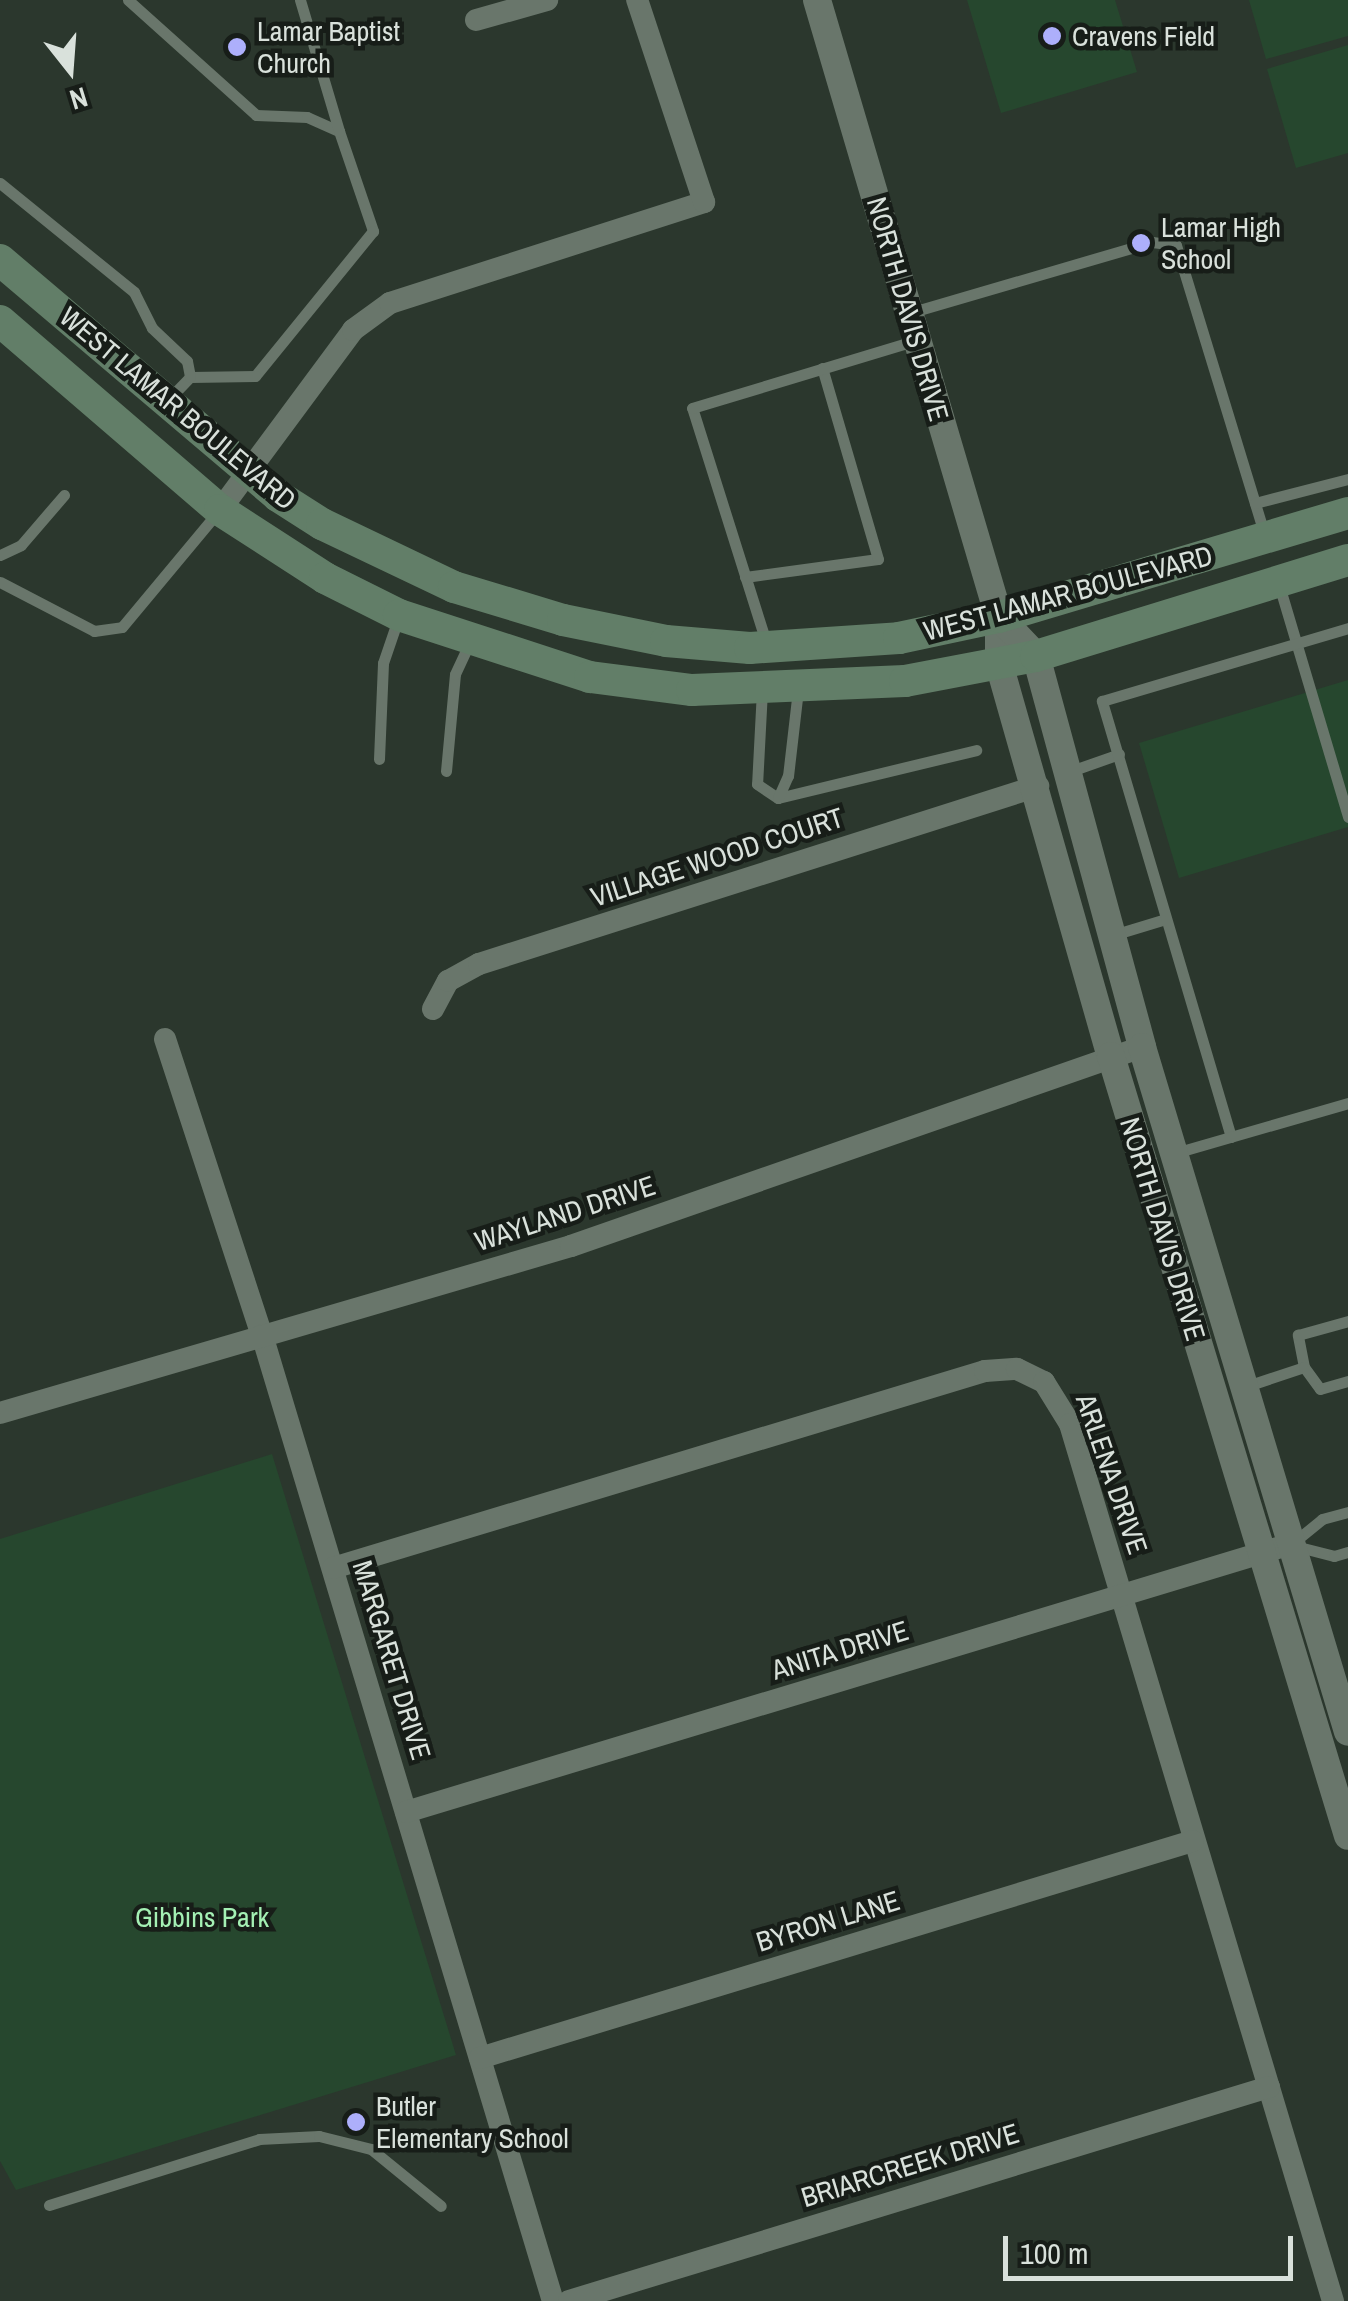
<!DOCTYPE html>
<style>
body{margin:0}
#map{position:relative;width:1348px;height:2301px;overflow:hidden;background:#2b372d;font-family:"Archivo Narrow",sans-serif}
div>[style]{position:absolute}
.green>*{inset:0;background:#26472e}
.service>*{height:11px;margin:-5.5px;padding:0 5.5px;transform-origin:5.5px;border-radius:5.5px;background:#69766b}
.minor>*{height:22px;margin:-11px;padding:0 11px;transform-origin:11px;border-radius:11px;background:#69766b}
.tertiary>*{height:28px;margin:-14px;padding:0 14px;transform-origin:14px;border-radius:14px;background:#69766b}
.secondary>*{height:32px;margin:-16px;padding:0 16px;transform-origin:16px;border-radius:16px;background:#627e68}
.dots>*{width:28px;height:28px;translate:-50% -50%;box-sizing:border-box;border:5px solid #171d18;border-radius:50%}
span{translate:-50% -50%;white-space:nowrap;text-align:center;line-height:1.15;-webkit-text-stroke:9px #171d18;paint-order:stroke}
.poi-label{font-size:28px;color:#d9e1db}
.left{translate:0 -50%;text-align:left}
.street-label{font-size:28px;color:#d9e1db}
.park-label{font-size:28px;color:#a4f0b4}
.north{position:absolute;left:20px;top:20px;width:100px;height:100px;-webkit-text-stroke:8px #171d18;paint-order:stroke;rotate:163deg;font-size:28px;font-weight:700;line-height:40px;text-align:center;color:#d9e1db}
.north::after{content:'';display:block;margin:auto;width:35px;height:45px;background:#d9e1db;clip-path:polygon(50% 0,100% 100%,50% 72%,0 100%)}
.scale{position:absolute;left:1003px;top:2236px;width:290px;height:45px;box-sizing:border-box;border:5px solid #d9e1db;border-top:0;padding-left:12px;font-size:30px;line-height:35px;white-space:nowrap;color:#d9e1db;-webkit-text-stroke:8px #171d18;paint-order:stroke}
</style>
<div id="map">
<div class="green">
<i style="clip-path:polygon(967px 0,1115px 0,1137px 72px,1001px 113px)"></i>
<i style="clip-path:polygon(1249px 0,1348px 0,1348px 36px,1266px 59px)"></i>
<i style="clip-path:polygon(1348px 45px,1348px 153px,1296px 168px,1267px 69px)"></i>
<i style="clip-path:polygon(1348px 680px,1348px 827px,1179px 878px,1139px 743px)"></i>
<i style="clip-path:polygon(272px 1454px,456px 2055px,16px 2190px,0 2161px,0 1539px)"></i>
</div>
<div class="service">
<i style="left:128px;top:0;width:172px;rotate:41.9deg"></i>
<i style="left:256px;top:115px;width:51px;rotate:2.2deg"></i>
<i style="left:307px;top:117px;width:35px;rotate:24deg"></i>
<i style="left:339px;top:131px;width:106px;rotate:71.2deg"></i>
<i style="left:373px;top:231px;width:187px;rotate:129.1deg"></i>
<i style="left:255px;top:376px;width:65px;rotate:179.1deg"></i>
<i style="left:190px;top:377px;width:30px;rotate:134deg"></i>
<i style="left:300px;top:0;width:137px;rotate:73.4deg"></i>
<i style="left:0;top:183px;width:173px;rotate:39.1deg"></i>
<i style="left:134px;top:292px;width:40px;rotate:63.4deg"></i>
<i style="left:152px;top:328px;width:48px;rotate:43.3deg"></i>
<i style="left:187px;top:361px;width:16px;rotate:79deg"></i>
<i style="left:909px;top:313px;width:253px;rotate:-16.3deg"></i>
<i style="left:1152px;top:242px;width:24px;rotate:7deg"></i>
<i style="left:1176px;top:245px;width:301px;rotate:73deg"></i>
<i style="left:1255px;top:503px;width:96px;rotate:-14.5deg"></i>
<i style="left:0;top:555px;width:23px;rotate:-25deg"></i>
<i style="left:21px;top:545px;width:66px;rotate:-49.3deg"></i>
<i style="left:745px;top:577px;width:134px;rotate:-7.7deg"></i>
<i style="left:878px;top:559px;width:199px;rotate:-106.3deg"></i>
<i style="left:0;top:582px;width:106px;rotate:27.5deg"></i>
<i style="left:94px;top:631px;width:28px;rotate:-8deg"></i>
<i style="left:122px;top:627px;width:148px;rotate:-50.2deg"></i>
<i style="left:1279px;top:585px;width:242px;rotate:73.4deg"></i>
<i style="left:766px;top:642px;width:245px;rotate:-107.5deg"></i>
<i style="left:692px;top:408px;width:235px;rotate:-16.8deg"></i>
<i style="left:762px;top:690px;width:94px;rotate:93deg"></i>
<i style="left:757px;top:784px;width:25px;rotate:34deg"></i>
<i style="left:778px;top:798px;width:204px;rotate:-13.6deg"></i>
<i style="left:379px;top:759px;width:96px;rotate:-87.6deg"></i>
<i style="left:383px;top:663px;width:46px;rotate:-71.2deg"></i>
<i style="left:446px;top:771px;width:97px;rotate:-84.7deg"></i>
<i style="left:455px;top:674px;width:35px;rotate:-65deg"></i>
<i style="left:1068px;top:772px;width:54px;rotate:-19.4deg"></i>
<i style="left:778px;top:798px;width:24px;rotate:-66deg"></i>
<i style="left:788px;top:776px;width:87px;rotate:-83.4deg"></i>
<i style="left:1113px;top:935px;width:55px;rotate:-16.8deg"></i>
<i style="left:1231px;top:1137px;width:455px;rotate:-106.5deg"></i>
<i style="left:1102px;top:701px;width:257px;rotate:-16.5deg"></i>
<i style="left:1175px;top:1153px;width:180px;rotate:-16.1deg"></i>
<i style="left:1304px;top:1367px;width:33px;rotate:-101deg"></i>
<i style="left:1298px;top:1335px;width:52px;rotate:-15.6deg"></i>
<i style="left:1244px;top:1387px;width:63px;rotate:-18.4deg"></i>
<i style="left:1304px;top:1367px;width:27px;rotate:54deg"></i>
<i style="left:1320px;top:1389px;width:29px;rotate:-16deg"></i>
<i style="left:1294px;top:1542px;width:36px;rotate:-39deg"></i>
<i style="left:1322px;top:1519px;width:27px;rotate:-15deg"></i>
<i style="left:1295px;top:1546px;width:40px;rotate:14.4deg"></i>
<i style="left:1334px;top:1556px;width:15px;rotate:-16deg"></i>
<i style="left:49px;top:2205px;width:220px;rotate:-17.4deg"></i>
<i style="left:259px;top:2139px;width:60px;rotate:-2.9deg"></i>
<i style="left:319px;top:2136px;width:54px;rotate:14deg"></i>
<i style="left:371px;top:2149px;width:90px;rotate:39.2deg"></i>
</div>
<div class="minor">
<i style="left:476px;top:20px;width:74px;rotate:-15.7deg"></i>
<i style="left:220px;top:510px;width:224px;rotate:-53.5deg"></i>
<i style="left:353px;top:330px;width:46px;rotate:-36.1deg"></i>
<i style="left:390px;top:303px;width:330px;rotate:-17.8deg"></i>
<i style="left:704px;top:202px;width:213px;rotate:-108.3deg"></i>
<i style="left:433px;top:1009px;width:32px;rotate:-62deg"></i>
<i style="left:448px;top:981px;width:35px;rotate:-29deg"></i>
<i style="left:479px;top:964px;width:587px;rotate:-17.66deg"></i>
<i style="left:165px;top:1039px;width:311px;rotate:71.9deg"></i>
<i style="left:262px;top:1335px;width:1009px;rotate:73.24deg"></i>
<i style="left:0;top:1413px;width:595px;rotate:-16.3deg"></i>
<i style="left:571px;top:1246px;width:605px;rotate:-19.21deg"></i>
<i style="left:333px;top:1568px;width:681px;rotate:-16.81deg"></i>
<i style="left:985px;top:1371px;width:32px;rotate:-4deg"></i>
<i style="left:1017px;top:1369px;width:30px;rotate:26deg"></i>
<i style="left:1044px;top:1382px;width:49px;rotate:58.2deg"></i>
<i style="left:1070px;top:1424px;width:916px;rotate:73.31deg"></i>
<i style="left:406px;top:1812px;width:925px;rotate:-16.85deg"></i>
<i style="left:480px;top:2058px;width:745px;rotate:-16.93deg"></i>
<i style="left:569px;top:2301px;width:732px;rotate:-17deg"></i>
</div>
<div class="tertiary">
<i style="left:817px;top:0;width:643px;rotate:73.57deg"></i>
<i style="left:999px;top:617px;width:47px;rotate:90deg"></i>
<i style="left:999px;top:664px;width:408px;rotate:74.1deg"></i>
<i style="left:1111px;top:1056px;width:815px;rotate:73.1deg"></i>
<i style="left:999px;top:617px;width:54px;rotate:46.5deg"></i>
<i style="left:1036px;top:656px;width:405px;rotate:74.8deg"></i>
<i style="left:1142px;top:1047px;width:715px;rotate:73.26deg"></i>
</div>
<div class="secondary">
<i style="left:0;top:260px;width:365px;rotate:40.3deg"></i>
<i style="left:278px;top:496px;width:52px;rotate:32.5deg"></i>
<i style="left:322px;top:524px;width:146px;rotate:25.5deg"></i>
<i style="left:454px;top:587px;width:114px;rotate:16.8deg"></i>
<i style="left:563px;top:620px;width:105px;rotate:11.5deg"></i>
<i style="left:666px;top:641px;width:84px;rotate:4.8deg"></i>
<i style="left:750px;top:648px;width:149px;rotate:-3.8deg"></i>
<i style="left:899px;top:638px;width:102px;rotate:-11.9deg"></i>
<i style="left:999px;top:617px;width:364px;rotate:-16.6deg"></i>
<i style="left:0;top:321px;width:290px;rotate:40.7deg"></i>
<i style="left:220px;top:510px;width:125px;rotate:32.9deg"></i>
<i style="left:325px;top:578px;width:83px;rotate:26.6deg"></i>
<i style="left:399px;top:615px;width:201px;rotate:18deg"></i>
<i style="left:590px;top:677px;width:103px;rotate:7.3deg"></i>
<i style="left:692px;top:690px;width:213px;rotate:-2.4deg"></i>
<i style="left:905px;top:681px;width:133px;rotate:-10.8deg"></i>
<i style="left:1036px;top:656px;width:326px;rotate:-17.1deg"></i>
</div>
<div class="dots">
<i style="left:1052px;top:36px;background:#adaffb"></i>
<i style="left:237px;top:47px;background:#adaffb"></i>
<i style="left:1141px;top:243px;background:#adaffb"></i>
<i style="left:356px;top:2122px;background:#adaffb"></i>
</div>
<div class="poi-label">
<span class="left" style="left:257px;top:47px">Lamar Baptist<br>Church</span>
<span class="left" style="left:1072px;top:36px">Cravens Field</span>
<span class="left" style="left:1161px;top:243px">Lamar High<br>School</span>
<span class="left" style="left:376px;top:2122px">Butler<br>Elementary School</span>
</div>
<div class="street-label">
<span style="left:908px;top:309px;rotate:74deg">NORTH DAVIS DRIVE</span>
<span style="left:178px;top:408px;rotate:40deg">WEST LAMAR BOULEVARD</span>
<span style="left:1068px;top:593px;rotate:-15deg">WEST LAMAR BOULEVARD</span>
<span style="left:717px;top:857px;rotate:-18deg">VILLAGE WOOD COURT</span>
<span style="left:565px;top:1213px;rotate:-18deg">WAYLAND DRIVE</span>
<span style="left:1163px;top:1229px;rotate:73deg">NORTH DAVIS DRIVE</span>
<span style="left:1112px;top:1474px;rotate:71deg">ARLENA DRIVE</span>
<span style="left:840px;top:1650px;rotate:-17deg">ANITA DRIVE</span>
<span style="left:392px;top:1660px;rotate:73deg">MARGARET DRIVE</span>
<span style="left:828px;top:1921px;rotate:-17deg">BYRON LANE</span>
<span style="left:910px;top:2165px;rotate:-17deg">BRIARCREEK DRIVE</span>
</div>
<div class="park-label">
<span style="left:202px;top:1917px">Gibbins Park</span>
</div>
<div class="north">N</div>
<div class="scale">100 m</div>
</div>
